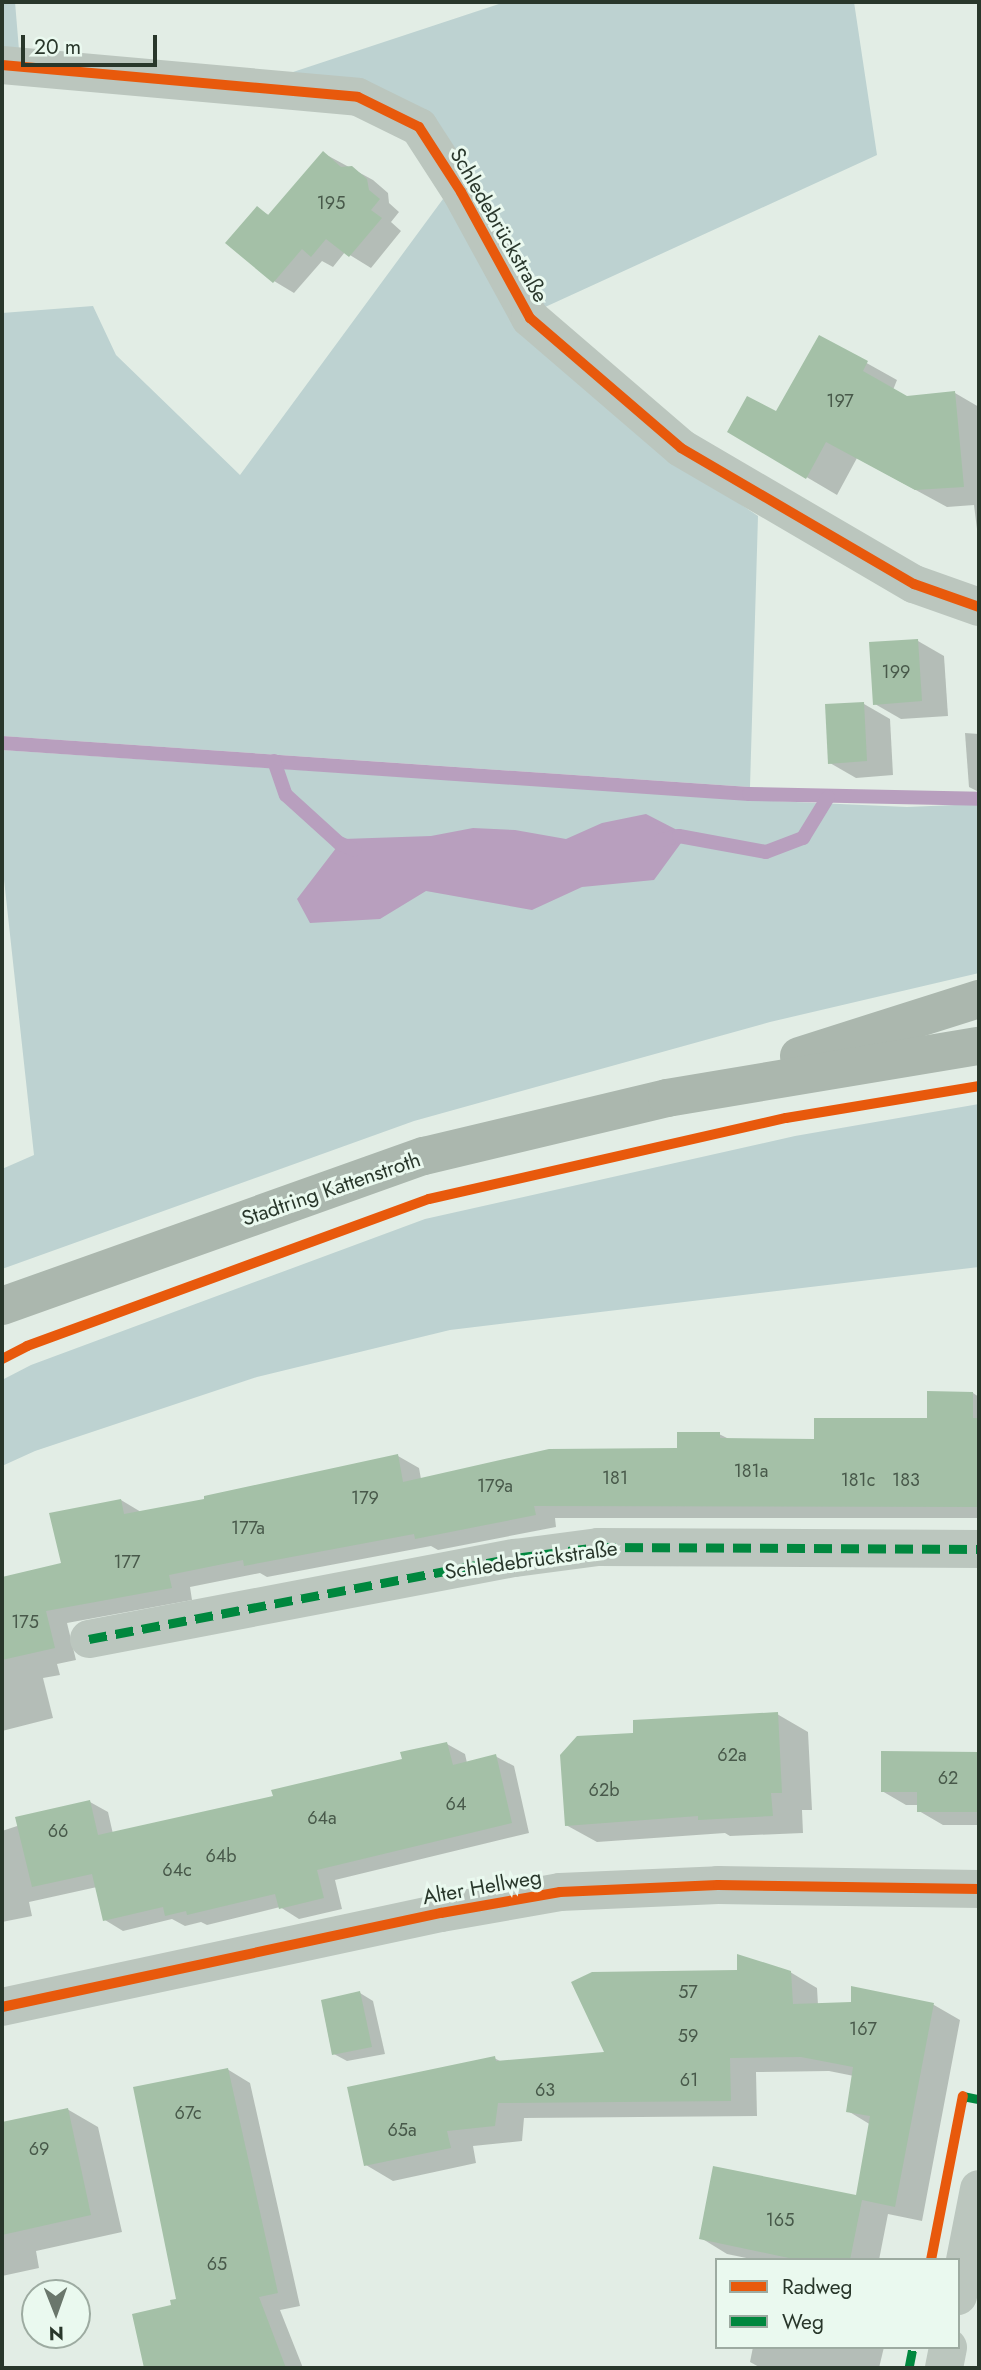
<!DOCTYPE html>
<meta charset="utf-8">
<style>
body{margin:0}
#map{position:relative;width:981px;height:2370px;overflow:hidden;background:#e2ede5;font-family:Jost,sans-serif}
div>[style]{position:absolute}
.green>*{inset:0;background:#bdd2d1}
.water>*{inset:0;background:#b89fbe}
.shadow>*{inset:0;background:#0003}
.stream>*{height:14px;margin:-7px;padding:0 7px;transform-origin:7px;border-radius:7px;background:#b89fbe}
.building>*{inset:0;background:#a4c0a7}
.minor>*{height:38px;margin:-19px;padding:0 19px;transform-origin:19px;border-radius:19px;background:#bbc6be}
.secondary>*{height:38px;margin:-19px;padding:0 19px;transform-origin:19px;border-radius:19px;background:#abb7ae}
.quiet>*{height:9px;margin-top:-4.5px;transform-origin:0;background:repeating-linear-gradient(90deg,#00873e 0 18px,transparent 0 27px)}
.cycleway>*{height:10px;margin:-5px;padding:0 5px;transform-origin:5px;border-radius:5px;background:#e8590c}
span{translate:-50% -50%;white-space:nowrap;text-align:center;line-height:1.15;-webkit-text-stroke:6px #eaf9ef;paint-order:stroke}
.number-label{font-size:18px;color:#48594a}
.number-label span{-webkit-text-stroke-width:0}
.street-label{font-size:21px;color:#29372b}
.frame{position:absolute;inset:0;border:4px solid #29372b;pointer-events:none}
.legend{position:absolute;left:715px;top:2258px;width:245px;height:91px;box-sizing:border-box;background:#eaf9ef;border:2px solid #9daba1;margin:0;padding:9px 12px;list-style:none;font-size:21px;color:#29372b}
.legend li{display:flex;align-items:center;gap:14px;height:35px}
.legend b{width:35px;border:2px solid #9daba1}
.north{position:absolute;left:21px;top:2279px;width:70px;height:70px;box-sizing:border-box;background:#eaf9ef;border:2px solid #9daba1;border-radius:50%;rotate:179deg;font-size:19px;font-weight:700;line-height:28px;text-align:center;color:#29372b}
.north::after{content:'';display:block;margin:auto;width:24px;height:32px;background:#6a776c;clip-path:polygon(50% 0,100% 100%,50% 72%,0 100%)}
.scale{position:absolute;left:21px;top:35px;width:136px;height:32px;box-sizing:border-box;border:4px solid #29372b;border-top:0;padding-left:9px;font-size:21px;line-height:24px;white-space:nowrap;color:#29372b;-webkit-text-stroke:5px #eaf9ef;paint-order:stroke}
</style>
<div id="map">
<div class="green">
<i style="clip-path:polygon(2px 2px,15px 2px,19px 50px,2px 50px)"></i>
<i style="clip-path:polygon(505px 2px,854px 2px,877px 155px,543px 308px,424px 111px,284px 75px)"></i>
<i style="clip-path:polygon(443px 199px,672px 458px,758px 516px,750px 787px,2px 736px,2px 313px,93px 306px,116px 355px,240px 475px)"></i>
<i style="clip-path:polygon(2px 750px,752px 800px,907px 807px,979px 804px,979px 973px,770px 1022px,414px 1121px,2px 1269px,2px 1169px,34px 1155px,2px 861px)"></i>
<i style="clip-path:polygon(979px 1104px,979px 1267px,450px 1330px,257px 1377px,35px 1451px,2px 1466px,2px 1380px,31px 1365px,425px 1219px,795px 1136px)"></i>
</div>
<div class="water">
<i style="clip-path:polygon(646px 814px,679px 831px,681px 843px,654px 880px,582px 887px,532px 910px,426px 891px,380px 919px,310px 923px,297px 899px,343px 839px,431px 836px,473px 828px,515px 830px,566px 839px,602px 823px)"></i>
</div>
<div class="shadow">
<i style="clip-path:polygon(323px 153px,373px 180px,388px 193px,389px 203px,399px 212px,391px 222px,401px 231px,371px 268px,345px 252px,333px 267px,322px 261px,294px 293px,274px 281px,257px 208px,270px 216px)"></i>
<i style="clip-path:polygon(820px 337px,897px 380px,893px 390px,906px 397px,955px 393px,979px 407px,979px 545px,974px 505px,947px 507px,857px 458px,837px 495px,730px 432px,777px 413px)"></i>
<i style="clip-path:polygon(918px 641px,944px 656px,948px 716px,901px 719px,875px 704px)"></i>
<i style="clip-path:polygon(864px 704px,890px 719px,893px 775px,856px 778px,830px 763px)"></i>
<i style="clip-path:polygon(965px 733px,979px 734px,979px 792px,969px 787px)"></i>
<i style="clip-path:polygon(973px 1393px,979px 1397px,979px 1518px,555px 1518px,556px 1527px,438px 1550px,431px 1546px,267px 1577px,260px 1573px,190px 1587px,192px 1600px,67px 1623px,76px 1660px,57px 1664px,60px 1675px,43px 1678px,53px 1718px,2px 1731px,2px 1578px,63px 1564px,121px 1500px,141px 1512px,206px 1501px,398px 1456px,419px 1468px,421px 1479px,679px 1450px,719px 1434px,731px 1440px,815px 1441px,929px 1420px)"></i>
<i style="clip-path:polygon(777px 1714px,808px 1732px,812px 1810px,802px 1810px,803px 1833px,730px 1836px,725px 1833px,597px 1842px,566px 1825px)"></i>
<i style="clip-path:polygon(447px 1744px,465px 1754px,467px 1763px,495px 1756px,514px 1766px,529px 1833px,335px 1880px,342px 1909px,299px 1919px,280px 1907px,207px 1925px,201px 1922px,185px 1926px,172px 1919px,123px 1931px,105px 1920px,97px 1887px,29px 1902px,32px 1916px,2px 1922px,2px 1831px,90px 1802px,108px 1812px,113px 1834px,275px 1797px,404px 1760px)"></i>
<i style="clip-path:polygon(883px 1752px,979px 1754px,979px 1825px,943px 1825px,919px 1811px,919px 1805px,906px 1805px,882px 1791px)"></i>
<i style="clip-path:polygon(790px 1972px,817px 1988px,818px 2005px,853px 2004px,852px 1988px,934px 2005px,960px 2020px,922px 2221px,888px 2214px,879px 2260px,756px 2260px,727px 2254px,701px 2238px,857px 2197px,871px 2125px,848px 2111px,854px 2076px,829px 2071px,756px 2072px,757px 2116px,524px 2118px,522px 2141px,473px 2146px,476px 2163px,393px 2181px,366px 2165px,494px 2058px,502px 2062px,607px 2053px)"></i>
<i style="clip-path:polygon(360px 1993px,373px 2001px,385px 2054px,347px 2061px,334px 2054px)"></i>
<i style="clip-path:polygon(227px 2069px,250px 2083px,300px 2306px,280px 2310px,303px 2368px,146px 2368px,134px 2315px,173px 2307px,178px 2300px)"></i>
<i style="clip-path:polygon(67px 2109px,98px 2127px,122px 2232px,36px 2251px,39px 2268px,2px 2276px,2px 2124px)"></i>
<i style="clip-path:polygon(753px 2347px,884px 2347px,879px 2368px,761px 2368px,750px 2362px)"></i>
</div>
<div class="stream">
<i style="left:2px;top:743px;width:749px;rotate:3.91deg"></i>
<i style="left:749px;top:794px;width:230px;rotate:1.2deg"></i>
<i style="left:274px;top:761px;width:36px;rotate:71deg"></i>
<i style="left:286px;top:795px;width:72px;rotate:42.2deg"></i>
<i style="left:339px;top:843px;width:17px;rotate:24deg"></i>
<i style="left:661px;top:840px;width:18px;rotate:-13deg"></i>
<i style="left:679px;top:836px;width:88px;rotate:10.4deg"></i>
<i style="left:766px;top:852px;width:40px;rotate:-21deg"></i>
<i style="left:803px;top:838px;width:48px;rotate:-58.6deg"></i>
</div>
<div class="building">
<i style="clip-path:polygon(323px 151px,341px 167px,352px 166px,367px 179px,369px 190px,380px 199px,371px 210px,382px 218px,349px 257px,326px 239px,311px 257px,302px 249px,273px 283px,225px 243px,257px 206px,268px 215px)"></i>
<i style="clip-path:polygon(819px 335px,868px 361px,863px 371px,907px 396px,955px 391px,964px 487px,915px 490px,826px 442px,806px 479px,727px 432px,747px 396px,776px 411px)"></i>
<i style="clip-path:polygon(918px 639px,922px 701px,873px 705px,869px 642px)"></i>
<i style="clip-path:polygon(864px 702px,867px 761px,828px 764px,825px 704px)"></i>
<i style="clip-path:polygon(927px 1391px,973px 1392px,973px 1418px,979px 1418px,979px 1507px,534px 1506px,536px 1515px,415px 1539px,414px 1534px,244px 1566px,243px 1560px,169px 1575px,172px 1588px,46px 1611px,55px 1648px,2px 1660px,2px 1577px,61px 1563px,49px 1513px,121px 1499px,124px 1514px,204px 1499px,204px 1496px,398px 1454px,403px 1482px,549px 1449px,677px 1448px,677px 1432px,720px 1432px,720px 1438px,814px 1439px,814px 1418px,927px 1418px)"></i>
<i style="clip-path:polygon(778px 1712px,782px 1793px,771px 1793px,773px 1816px,698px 1820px,698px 1816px,565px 1826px,560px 1755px,577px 1736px,633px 1733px,633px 1720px)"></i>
<i style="clip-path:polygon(447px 1742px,453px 1765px,496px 1754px,512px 1823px,317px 1870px,324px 1898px,279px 1909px,275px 1894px,187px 1915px,186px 1911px,165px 1916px,163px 1907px,103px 1921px,92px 1874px,32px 1887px,15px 1817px,90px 1800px,98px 1835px,273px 1796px,271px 1790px,402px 1759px,400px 1752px)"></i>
<i style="clip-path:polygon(881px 1751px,979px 1752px,979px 1812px,917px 1812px,917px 1792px,881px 1792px)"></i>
<i style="clip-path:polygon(737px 1954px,791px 1971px,793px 2004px,851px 2002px,851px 1986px,934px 2003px,895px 2207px,862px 2200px,850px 2260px,798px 2260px,699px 2239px,713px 2166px,856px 2195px,870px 2116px,846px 2112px,853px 2067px,801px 2057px,730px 2058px,731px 2101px,498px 2103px,495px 2126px,447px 2131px,451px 2148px,364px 2166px,347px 2087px,495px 2056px,496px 2061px,604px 2052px,571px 1982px,592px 1972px,737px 1970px)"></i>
<i style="clip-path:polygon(360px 1991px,372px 2047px,332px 2055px,321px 2000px)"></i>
<i style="clip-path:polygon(228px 2068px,278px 2293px,259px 2297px,286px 2368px,144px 2368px,132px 2314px,171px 2305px,170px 2300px,176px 2299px,133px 2087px)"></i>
<i style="clip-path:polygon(68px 2108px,91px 2215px,2px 2235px,2px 2122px)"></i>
</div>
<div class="minor">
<i style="left:2px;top:65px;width:357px;rotate:5.1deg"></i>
<i style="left:358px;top:97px;width:68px;rotate:26.2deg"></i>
<i style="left:419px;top:127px;width:77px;rotate:57.1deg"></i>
<i style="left:461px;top:192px;width:144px;rotate:61.3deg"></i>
<i style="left:530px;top:318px;width:199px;rotate:40.7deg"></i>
<i style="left:681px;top:448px;width:270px;rotate:30.3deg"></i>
<i style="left:914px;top:584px;width:69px;rotate:19.5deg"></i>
<i style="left:89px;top:1639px;width:434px;rotate:-10.8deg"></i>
<i style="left:515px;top:1558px;width:84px;rotate:-7.5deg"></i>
<i style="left:598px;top:1547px;width:381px;rotate:0.3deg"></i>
<i style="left:2px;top:2007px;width:449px;rotate:-12.1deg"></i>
<i style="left:441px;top:1913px;width:121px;rotate:-10deg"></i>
<i style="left:560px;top:1892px;width:158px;rotate:-2.5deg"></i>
<i style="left:718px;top:1885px;width:261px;rotate:0.9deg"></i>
<i style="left:958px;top:2296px;width:109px;rotate:-78.9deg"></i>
<i style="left:944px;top:2368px;width:21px;rotate:-79deg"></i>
</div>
<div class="secondary">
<i style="left:799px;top:1056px;width:189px;rotate:-17.6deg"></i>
<i style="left:2px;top:1306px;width:448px;rotate:-19.6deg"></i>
<i style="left:424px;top:1156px;width:250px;rotate:-13.4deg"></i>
<i style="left:667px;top:1098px;width:316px;rotate:-9.5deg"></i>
</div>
<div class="quiet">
<i style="left:89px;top:1639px;width:434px;rotate:-10.8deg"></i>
<i style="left:515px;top:1558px;width:84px;rotate:-7.5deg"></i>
<i style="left:598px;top:1547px;width:381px;rotate:0.3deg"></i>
<i style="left:962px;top:2102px;width:6px;rotate:-81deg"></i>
<i style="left:963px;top:2096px;width:16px;rotate:11deg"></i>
<i style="left:909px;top:2368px;width:21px;rotate:-79deg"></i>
</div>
<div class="cycleway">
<i style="left:2px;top:65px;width:357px;rotate:5.1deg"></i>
<i style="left:358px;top:97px;width:68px;rotate:26.2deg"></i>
<i style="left:419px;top:127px;width:77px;rotate:57.1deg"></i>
<i style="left:461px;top:192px;width:144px;rotate:61.3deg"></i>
<i style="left:530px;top:318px;width:199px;rotate:40.7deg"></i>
<i style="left:681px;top:448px;width:270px;rotate:30.3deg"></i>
<i style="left:914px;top:584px;width:69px;rotate:19.5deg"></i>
<i style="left:2px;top:1359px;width:28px;rotate:-27deg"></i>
<i style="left:27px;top:1346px;width:428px;rotate:-20.1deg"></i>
<i style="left:429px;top:1199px;width:366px;rotate:-12.8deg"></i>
<i style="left:786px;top:1118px;width:196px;rotate:-9.4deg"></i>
<i style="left:2px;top:2007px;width:449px;rotate:-12.1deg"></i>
<i style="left:441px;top:1913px;width:121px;rotate:-10deg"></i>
<i style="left:560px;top:1892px;width:158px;rotate:-2.5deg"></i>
<i style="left:718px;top:1885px;width:261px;rotate:0.9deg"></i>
<i style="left:931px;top:2260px;width:167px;rotate:-79deg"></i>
</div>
<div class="number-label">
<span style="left:331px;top:203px">195</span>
<span style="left:840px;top:401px">197</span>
<span style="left:896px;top:672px">199</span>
<span style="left:751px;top:1471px">181a</span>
<span style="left:615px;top:1478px">181</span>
<span style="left:858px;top:1480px">181c</span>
<span style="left:906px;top:1480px">183</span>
<span style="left:495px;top:1486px">179a</span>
<span style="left:365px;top:1498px">179</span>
<span style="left:248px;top:1528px">177a</span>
<span style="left:127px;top:1562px">177</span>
<span style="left:25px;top:1622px">175</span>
<span style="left:732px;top:1755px">62a</span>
<span style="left:948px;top:1778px">62</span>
<span style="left:604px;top:1790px">62b</span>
<span style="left:456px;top:1804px">64</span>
<span style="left:322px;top:1818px">64a</span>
<span style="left:58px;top:1831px">66</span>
<span style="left:221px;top:1856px">64b</span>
<span style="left:177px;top:1870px">64c</span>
<span style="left:688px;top:1992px">57</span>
<span style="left:863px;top:2029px">167</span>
<span style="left:688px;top:2036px">59</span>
<span style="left:689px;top:2080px">61</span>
<span style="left:545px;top:2090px">63</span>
<span style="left:188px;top:2113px">67c</span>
<span style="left:402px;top:2130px">65a</span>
<span style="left:39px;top:2149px">69</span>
<span style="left:780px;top:2220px">165</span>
<span style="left:217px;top:2264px">65</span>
</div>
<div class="street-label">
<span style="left:499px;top:225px;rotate:60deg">Schledebrückstraße</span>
<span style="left:331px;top:1189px;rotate:-19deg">Stadtring Kattenstroth</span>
<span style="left:531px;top:1560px;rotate:-8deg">Schledebrückstraße</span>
<span style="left:482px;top:1887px;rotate:-10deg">Alter Hellweg</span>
</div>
<div class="frame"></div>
<ul class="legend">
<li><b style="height:9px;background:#e8590c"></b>Radweg</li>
<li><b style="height:9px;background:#00873e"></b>Weg</li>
</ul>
<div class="north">N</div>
<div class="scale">20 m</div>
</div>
